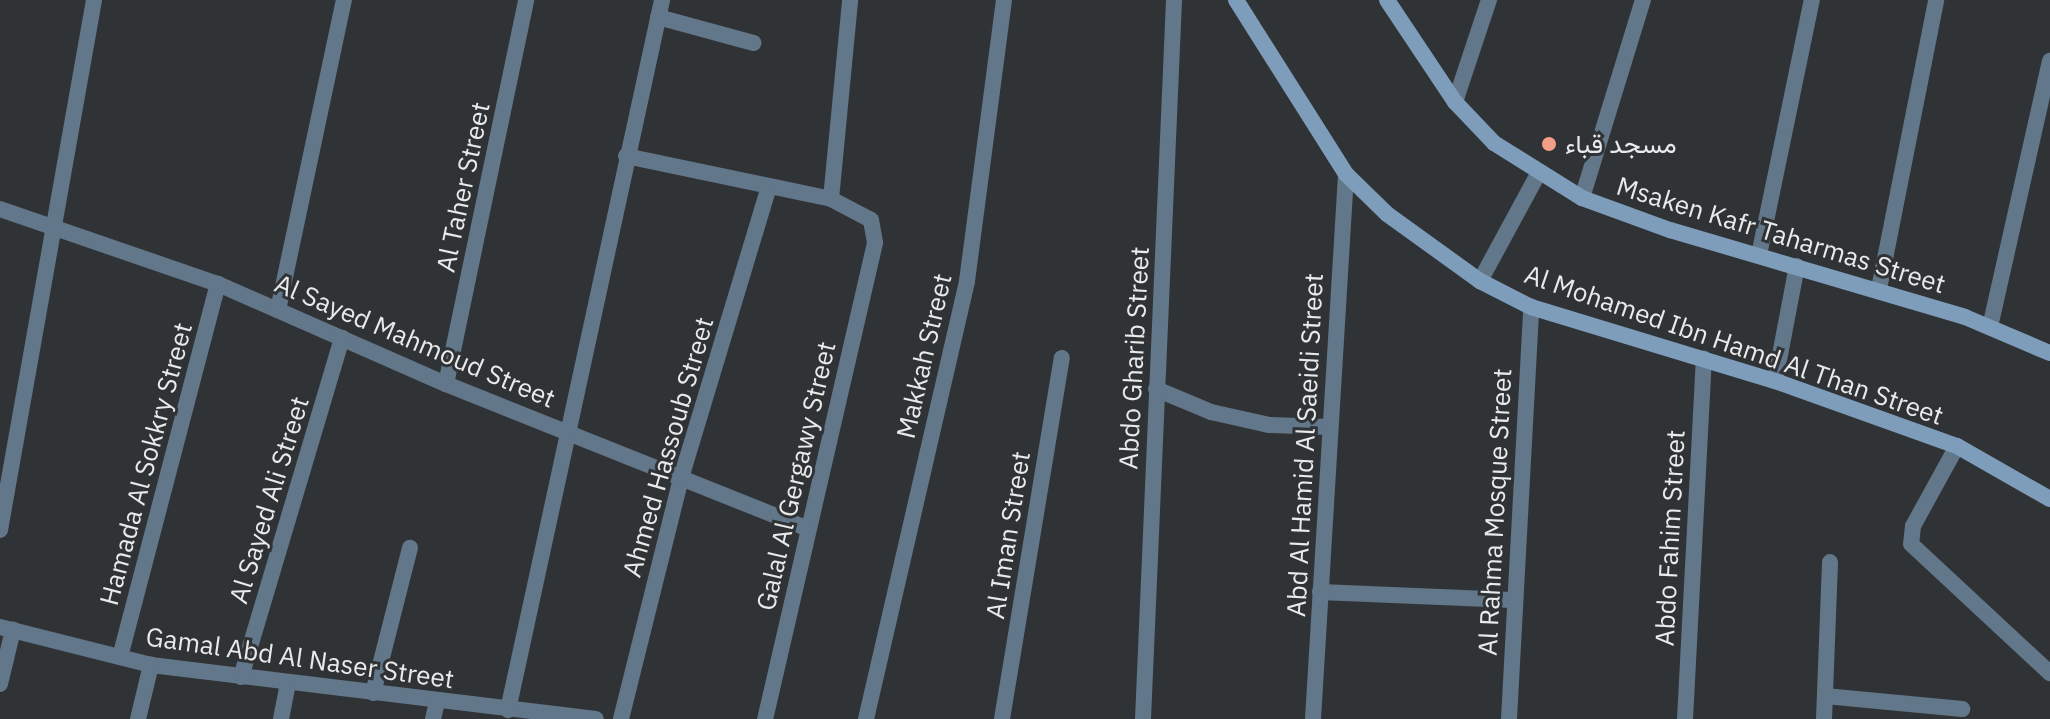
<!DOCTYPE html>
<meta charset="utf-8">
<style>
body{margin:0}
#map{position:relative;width:2050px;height:719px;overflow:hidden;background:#303335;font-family:"IBM Plex Sans",Vazirmatn,sans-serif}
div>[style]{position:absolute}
.street>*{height:16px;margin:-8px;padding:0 8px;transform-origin:8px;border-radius:8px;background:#63778a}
.secondary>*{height:16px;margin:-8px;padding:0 8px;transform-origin:8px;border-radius:8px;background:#7e9dbb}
.dots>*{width:22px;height:22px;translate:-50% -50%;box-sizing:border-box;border:4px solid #303335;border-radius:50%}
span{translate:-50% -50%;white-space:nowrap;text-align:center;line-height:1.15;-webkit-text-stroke:6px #303335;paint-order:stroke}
.poi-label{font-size:26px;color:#e9eaec}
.left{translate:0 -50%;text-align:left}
.street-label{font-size:26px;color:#e9eaec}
</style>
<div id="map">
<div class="street">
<i style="left:658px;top:17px;width:99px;rotate:15.2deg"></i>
<i style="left:1455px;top:102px;width:108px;rotate:-71.6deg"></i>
<i style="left:626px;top:156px;width:209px;rotate:11.8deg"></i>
<i style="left:831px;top:199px;width:45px;rotate:27.7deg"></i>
<i style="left:871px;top:220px;width:23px;rotate:80deg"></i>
<i style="left:875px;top:243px;width:489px;rotate:103deg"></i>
<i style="left:1582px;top:198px;width:207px;rotate:-72.9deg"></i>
<i style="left:831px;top:199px;width:200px;rotate:-84.5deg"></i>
<i style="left:0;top:209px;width:231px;rotate:19deg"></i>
<i style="left:218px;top:284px;width:249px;rotate:23.7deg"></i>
<i style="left:446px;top:384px;width:390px;rotate:21.8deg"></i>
<i style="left:1759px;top:255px;width:260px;rotate:-78.3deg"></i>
<i style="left:1480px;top:281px;width:122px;rotate:-61.5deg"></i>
<i style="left:1879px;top:289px;width:295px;rotate:-78.8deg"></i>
<i style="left:278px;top:310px;width:317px;rotate:-78deg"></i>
<i style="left:1990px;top:327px;width:273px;rotate:-77.3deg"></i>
<i style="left:1775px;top:381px;width:117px;rotate:-79.2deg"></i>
<i style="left:446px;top:384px;width:392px;rotate:-78.2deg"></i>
<i style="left:1156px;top:389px;width:60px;rotate:22.7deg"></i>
<i style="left:1211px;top:412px;width:59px;rotate:12.6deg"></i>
<i style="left:1269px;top:425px;width:60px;rotate:1.9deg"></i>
<i style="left:1957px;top:446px;width:91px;rotate:118.8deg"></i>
<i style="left:1913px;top:526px;width:18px;rotate:96deg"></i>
<i style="left:1911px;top:544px;width:190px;rotate:42.9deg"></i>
<i style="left:0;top:530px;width:538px;rotate:-79.94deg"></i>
<i style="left:1320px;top:592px;width:192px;rotate:2.4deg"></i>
<i style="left:0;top:627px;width:156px;rotate:14.1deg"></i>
<i style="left:151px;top:665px;width:448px;rotate:6.9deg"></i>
<i style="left:120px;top:657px;width:386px;rotate:-75.3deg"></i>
<i style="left:241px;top:677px;width:354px;rotate:-73.4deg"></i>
<i style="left:0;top:684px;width:56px;rotate:-76.5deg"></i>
<i style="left:373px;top:693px;width:150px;rotate:-75.7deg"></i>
<i style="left:1825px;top:696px;width:138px;rotate:5.4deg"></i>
<i style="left:508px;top:710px;width:727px;rotate:-77.76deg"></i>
<i style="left:138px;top:719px;width:56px;rotate:-76.5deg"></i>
<i style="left:281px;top:719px;width:37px;rotate:-79deg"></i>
<i style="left:433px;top:719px;width:18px;rotate:-77deg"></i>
<i style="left:621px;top:719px;width:248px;rotate:-76deg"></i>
<i style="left:681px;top:478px;width:302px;rotate:-73.2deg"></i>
<i style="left:866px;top:719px;width:449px;rotate:-77deg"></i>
<i style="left:967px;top:281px;width:283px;rotate:-82.5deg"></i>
<i style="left:1002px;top:719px;width:366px;rotate:-80.6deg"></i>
<i style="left:1143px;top:719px;width:720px;rotate:-87.53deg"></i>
<i style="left:1313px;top:719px;width:546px;rotate:-86.53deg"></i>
<i style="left:1509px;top:719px;width:413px;rotate:-86.9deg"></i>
<i style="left:1685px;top:719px;width:361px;rotate:-87deg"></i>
<i style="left:1824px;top:719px;width:157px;rotate:-87.8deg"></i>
</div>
<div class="secondary">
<i style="left:1236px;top:0;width:206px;rotate:57.7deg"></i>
<i style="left:1346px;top:174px;width:57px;rotate:44.3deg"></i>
<i style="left:1387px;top:214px;width:115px;rotate:35.8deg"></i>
<i style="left:1480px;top:281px;width:57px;rotate:27deg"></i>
<i style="left:1531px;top:307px;width:255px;rotate:16.9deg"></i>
<i style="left:1775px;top:381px;width:193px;rotate:19.7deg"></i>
<i style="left:1957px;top:446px;width:107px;rotate:29.7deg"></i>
<i style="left:1387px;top:0;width:123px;rotate:56.3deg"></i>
<i style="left:1455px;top:102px;width:57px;rotate:46.4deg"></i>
<i style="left:1494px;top:143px;width:104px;rotate:32deg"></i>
<i style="left:1582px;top:198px;width:94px;rotate:20deg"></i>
<i style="left:1670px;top:230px;width:308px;rotate:16.4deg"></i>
<i style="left:1965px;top:317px;width:92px;rotate:23deg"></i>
</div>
<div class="dots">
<i style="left:1549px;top:144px;background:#f39f85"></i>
</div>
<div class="poi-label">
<span class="left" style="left:1565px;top:144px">مسجد قباء</span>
</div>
<div class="street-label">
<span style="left:463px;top:187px;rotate:-78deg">Al Taher Street</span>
<span style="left:1781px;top:235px;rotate:17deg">Msaken Kafr Taharmas Street</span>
<span style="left:415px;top:341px;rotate:23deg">Al Sayed Mahmoud Street</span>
<span style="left:1734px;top:345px;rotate:19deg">Al Mohamed Ibn Hamd Al Than Street</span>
<span style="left:924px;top:356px;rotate:-77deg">Makkah Street</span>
<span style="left:1134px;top:358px;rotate:-87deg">Abdo Gharib Street</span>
<span style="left:1305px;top:445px;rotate:-87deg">Abd Al Hamid Al Saeidi Street</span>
<span style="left:668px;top:447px;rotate:-74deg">Ahmed Hassoub Street</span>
<span style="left:146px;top:464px;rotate:-75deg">Hamada Al Sokkry Street</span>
<span style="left:796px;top:476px;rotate:-77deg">Galal Al Gergawy Street</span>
<span style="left:269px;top:500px;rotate:-73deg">Al Sayed Ali Street</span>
<span style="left:1495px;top:512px;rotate:-87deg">Al Rahma Mosque Street</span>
<span style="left:1008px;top:535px;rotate:-81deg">Al Iman Street</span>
<span style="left:1670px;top:538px;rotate:-87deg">Abdo Fahim Street</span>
<span style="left:300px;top:658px;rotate:8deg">Gamal Abd Al Naser Street</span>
</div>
</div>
